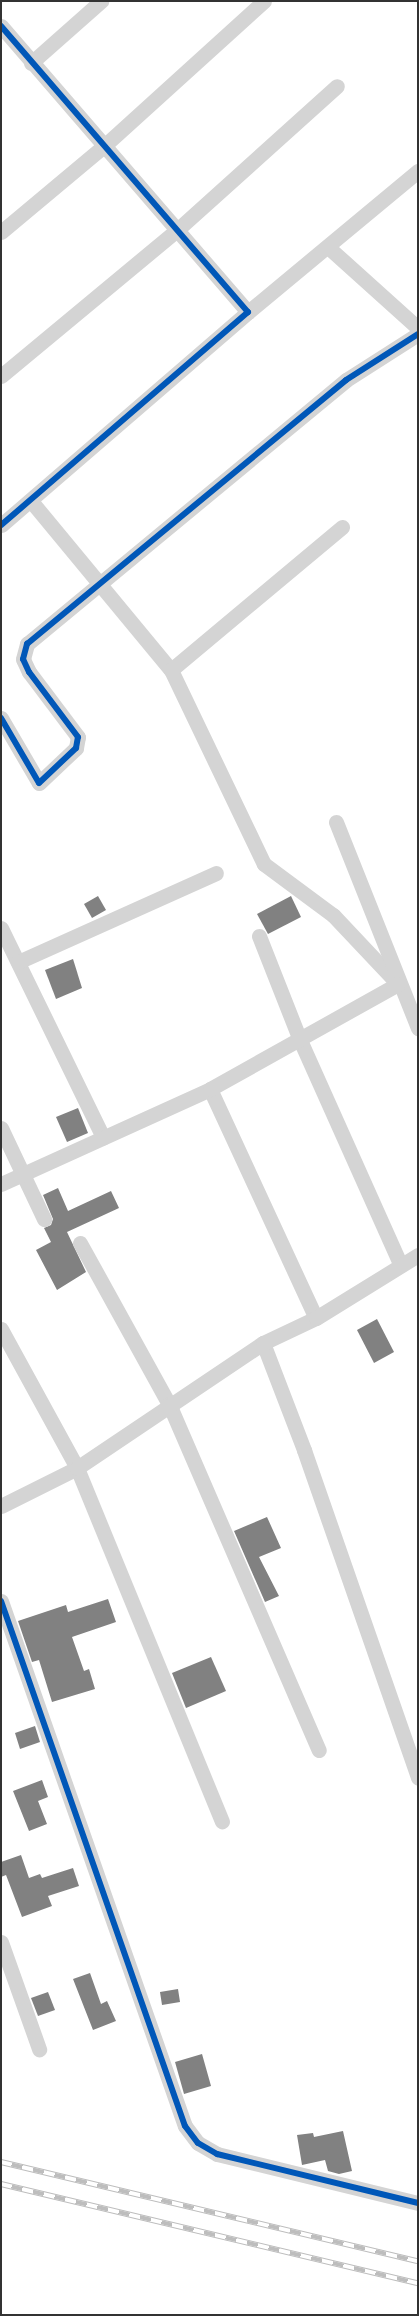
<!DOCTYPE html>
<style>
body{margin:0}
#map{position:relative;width:419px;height:2316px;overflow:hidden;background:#fff;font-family:Commissioner,sans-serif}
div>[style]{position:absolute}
.building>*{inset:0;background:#818181}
.street>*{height:15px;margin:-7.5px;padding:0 7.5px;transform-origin:7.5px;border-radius:7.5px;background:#d4d4d4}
.rail>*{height:5.5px;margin-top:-2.75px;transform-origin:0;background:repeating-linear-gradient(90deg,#fff 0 11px,#bdbdbd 0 22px);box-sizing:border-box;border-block:1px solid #bdbdbd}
.cycleway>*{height:6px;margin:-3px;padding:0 3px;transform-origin:3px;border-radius:3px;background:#0057b8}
span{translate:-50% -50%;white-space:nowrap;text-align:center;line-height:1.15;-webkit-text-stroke:5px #fff;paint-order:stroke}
.frame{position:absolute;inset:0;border:2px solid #333;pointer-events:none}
</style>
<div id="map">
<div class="building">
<i style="clip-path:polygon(98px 896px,106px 910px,92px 918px,84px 904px)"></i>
<i style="clip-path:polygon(291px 896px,301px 917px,268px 934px,257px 914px)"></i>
<i style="clip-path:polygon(73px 959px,82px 988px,56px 999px,45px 970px)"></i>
<i style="clip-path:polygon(78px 1108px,88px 1133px,67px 1142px,56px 1117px)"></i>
<i style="clip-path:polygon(58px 1188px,68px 1211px,111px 1191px,119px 1208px,67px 1232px,86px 1272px,57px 1290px,36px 1250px,51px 1242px,44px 1228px,51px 1225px,53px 1219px,43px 1195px)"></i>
<i style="clip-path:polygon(377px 1319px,394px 1352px,374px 1363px,357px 1330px)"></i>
<i style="clip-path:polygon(267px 1517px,281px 1548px,259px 1557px,279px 1596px,265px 1602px,234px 1531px)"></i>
<i style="clip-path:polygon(108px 1599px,116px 1622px,72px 1637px,84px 1671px,89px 1669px,95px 1689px,52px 1702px,39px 1660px,32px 1662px,18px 1621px,66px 1605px,68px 1612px)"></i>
<i style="clip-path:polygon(211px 1657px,226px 1691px,186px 1708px,172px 1673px)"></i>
<i style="clip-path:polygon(35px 1726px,40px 1742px,20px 1749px,15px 1733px)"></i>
<i style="clip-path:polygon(42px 1780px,48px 1797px,38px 1801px,47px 1824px,29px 1831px,13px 1791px)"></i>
<i style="clip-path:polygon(21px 1855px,29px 1878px,40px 1874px,42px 1878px,73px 1868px,79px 1886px,48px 1896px,52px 1906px,22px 1917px,6px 1875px,1px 1877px,1px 1862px)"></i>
<i style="clip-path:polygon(90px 1973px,101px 2004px,107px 2001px,116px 2021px,93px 2030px,73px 1979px)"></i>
<i style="clip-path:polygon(178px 1989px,180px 2002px,162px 2005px,160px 1992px)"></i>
<i style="clip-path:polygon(48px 1992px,55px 2010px,38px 2016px,31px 1998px)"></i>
<i style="clip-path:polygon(202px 2054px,211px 2086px,184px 2094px,175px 2062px)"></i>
<i style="clip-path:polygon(343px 2131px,352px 2171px,339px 2174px,328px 2171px,325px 2160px,302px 2165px,297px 2135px,313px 2133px,314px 2137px)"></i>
</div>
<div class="street">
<i style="left:1px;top:26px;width:378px;rotate:49.2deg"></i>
<i style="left:248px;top:312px;width:326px;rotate:139.2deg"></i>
<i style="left:31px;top:63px;width:94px;rotate:-41.5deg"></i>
<i style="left:1px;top:232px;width:134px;rotate:-39.9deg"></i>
<i style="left:104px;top:146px;width:216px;rotate:-42.2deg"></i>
<i style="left:329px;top:248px;width:120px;rotate:42deg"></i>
<i style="left:248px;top:312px;width:221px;rotate:-39.7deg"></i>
<i style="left:1px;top:376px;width:229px;rotate:-39.7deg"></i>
<i style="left:177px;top:230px;width:215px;rotate:-42deg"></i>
<i style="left:31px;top:501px;width:219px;rotate:50.4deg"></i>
<i style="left:171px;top:670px;width:215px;rotate:64.4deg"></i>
<i style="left:264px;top:864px;width:86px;rotate:36.5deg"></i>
<i style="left:333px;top:915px;width:95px;rotate:46.7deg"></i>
<i style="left:171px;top:670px;width:223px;rotate:-39.9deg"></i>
<i style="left:1px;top:718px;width:75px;rotate:59.7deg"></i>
<i style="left:39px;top:783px;width:51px;rotate:-43.4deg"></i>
<i style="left:76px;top:748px;width:11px;rotate:-80deg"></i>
<i style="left:78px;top:737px;width:81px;rotate:-127deg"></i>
<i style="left:29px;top:672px;width:14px;rotate:-115deg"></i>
<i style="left:23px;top:659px;width:16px;rotate:-75deg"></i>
<i style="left:27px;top:644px;width:414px;rotate:-39.6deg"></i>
<i style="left:346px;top:380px;width:85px;rotate:-32.6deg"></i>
<i style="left:336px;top:822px;width:222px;rotate:68.3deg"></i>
<i style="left:1px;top:928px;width:233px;rotate:64deg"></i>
<i style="left:259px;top:936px;width:112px;rotate:68.5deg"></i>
<i style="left:300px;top:1040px;width:245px;rotate:65.9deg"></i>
<i style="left:18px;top:962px;width:217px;rotate:-24.2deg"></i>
<i style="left:210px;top:1089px;width:252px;rotate:65.2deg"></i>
<i style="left:1px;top:1128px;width:101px;rotate:64.7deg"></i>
<i style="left:1px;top:1184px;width:230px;rotate:-24.4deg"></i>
<i style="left:210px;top:1089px;width:215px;rotate:-29.2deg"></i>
<i style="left:80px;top:1243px;width:184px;rotate:61.1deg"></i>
<i style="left:169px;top:1404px;width:377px;rotate:66.6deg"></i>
<i style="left:1px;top:1329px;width:158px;rotate:61.3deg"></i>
<i style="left:77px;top:1468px;width:382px;rotate:67.7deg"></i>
<i style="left:263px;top:1343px;width:115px;rotate:69deg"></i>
<i style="left:304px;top:1450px;width:347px;rotate:70.8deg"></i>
<i style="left:1px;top:1506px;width:85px;rotate:-26.6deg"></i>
<i style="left:77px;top:1468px;width:224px;rotate:-33.9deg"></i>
<i style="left:263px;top:1343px;width:59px;rotate:-25.3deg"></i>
<i style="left:316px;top:1318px;width:120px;rotate:-31.7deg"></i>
<i style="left:1px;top:1601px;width:556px;rotate:70.69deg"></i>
<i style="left:185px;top:2126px;width:21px;rotate:53deg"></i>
<i style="left:198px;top:2143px;width:22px;rotate:30deg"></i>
<i style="left:217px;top:2154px;width:207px;rotate:13.7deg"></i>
<i style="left:1px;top:1942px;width:114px;rotate:70.4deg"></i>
</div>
<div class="rail">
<i style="left:1px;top:2162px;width:429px;rotate:13.4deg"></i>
<i style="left:1px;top:2184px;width:429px;rotate:13.4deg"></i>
</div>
<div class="cycleway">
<i style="left:1px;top:26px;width:378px;rotate:49.2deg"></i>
<i style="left:248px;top:312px;width:326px;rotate:139.2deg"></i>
<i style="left:1px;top:718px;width:75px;rotate:59.7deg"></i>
<i style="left:39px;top:783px;width:51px;rotate:-43.4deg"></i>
<i style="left:76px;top:748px;width:11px;rotate:-80deg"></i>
<i style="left:78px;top:737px;width:81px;rotate:-127deg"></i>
<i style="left:29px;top:672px;width:14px;rotate:-115deg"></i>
<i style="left:23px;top:659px;width:16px;rotate:-75deg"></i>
<i style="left:27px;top:644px;width:414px;rotate:-39.6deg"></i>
<i style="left:346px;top:380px;width:85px;rotate:-32.6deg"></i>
<i style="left:1px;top:1601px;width:556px;rotate:70.69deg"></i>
<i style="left:185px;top:2126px;width:21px;rotate:53deg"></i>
<i style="left:198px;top:2143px;width:22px;rotate:30deg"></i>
<i style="left:217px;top:2154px;width:207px;rotate:13.7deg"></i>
</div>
<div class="frame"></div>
</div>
